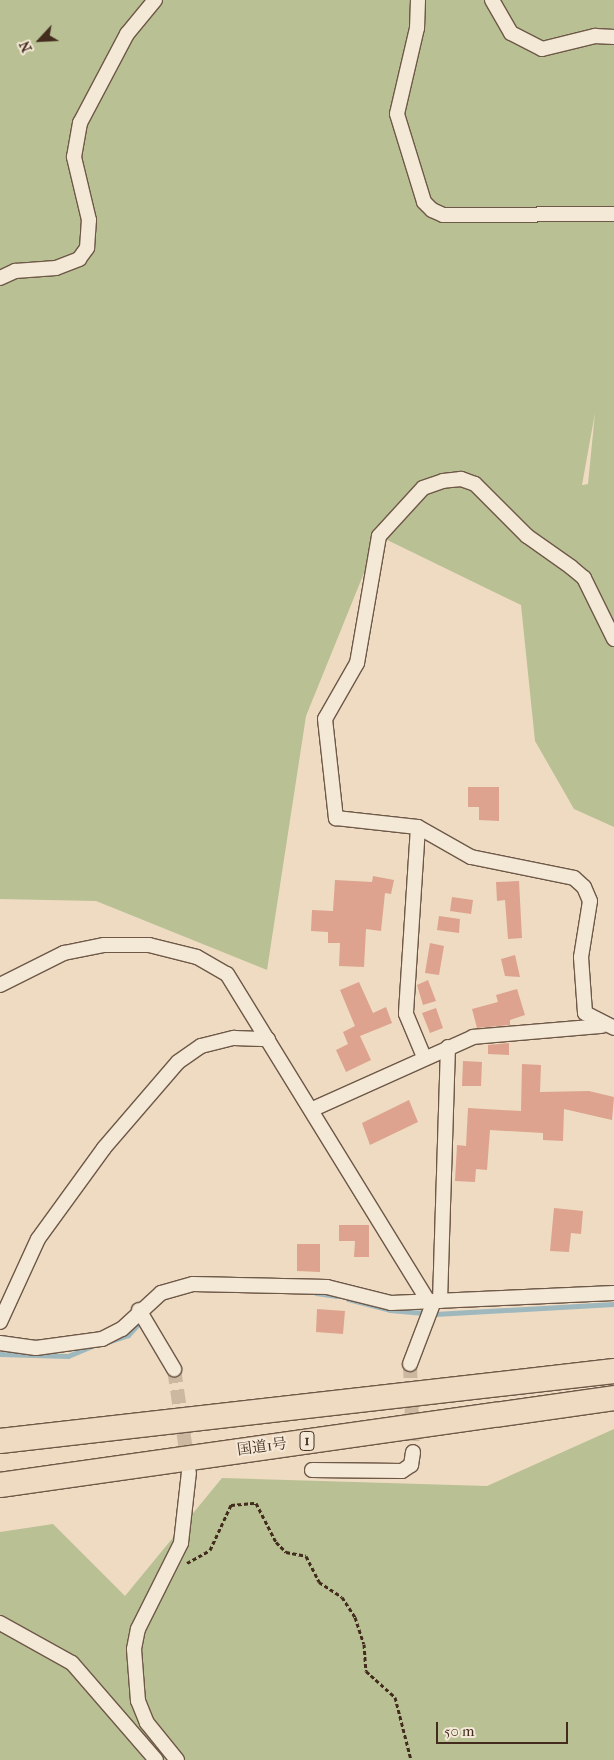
<!DOCTYPE html>
<meta charset="utf-8">
<style>
body{margin:0}
#map{position:relative;width:614px;height:1760px;overflow:hidden;background:#eedbc2;font-family:"IM FELL French Canon","Noto Serif JP",serif}
div>[style]{position:absolute}
.green>*{inset:0;background:#b9c093}
.stream>*{height:5px;margin:-2.5px;padding:0 2.5px;transform-origin:2.5px;border-radius:2.5px;background:#9eb8be}
.building>*{inset:0;background:#dda38f}
.minor-tunnel>*{height:14px;margin-top:-7px;transform-origin:0;background:repeating-linear-gradient(90deg,#ccb8a1 0 14px,transparent 0 21px)}
.path>*{height:3px;margin-top:-1.5px;transform-origin:0;background:repeating-linear-gradient(90deg,#432c1e 0 4px,transparent 0 6.5px)}
.roads{filter:drop-shadow(1px 0 #6e5847) drop-shadow(-1px 0 #6e5847) drop-shadow(0 1px #6e5847) drop-shadow(0 -1px #6e5847)}
.minor>*{height:14px;margin:-7px;padding:0 7px;transform-origin:7px;border-radius:7px;background:#f4e8d7}
.trunk>*{height:24px;margin:-12px;padding:0 12px;transform-origin:12px;border-radius:12px;background:#eedbc2}
span{translate:-50% -50%;white-space:nowrap;text-align:center;line-height:1.15;-webkit-text-stroke:4px #f4e8d7;paint-order:stroke}
.shield-label span{padding:1px 4px;background:#f4e8d7;border:1px solid;border-radius:4px;-webkit-text-stroke-width:0}
.shield-label{font-size:14px;color:#432c1e;font-weight:700}
.street-label{font-size:15px;color:#432c1e}
.north{position:absolute;left:15px;top:15px;width:50px;height:50px;-webkit-text-stroke:4px #f4e8d7;paint-order:stroke;rotate:245deg;font-size:14px;font-weight:700;line-height:20px;text-align:center;color:#432c1e}
.north::after{content:'';display:block;margin:auto;width:18px;height:22px;background:#432c1e;clip-path:polygon(50% 0,100% 100%,50% 72%,0 100%)}
.scale{position:absolute;left:436px;top:1722px;width:132px;height:22px;box-sizing:border-box;border:2px solid #432c1e;border-top:0;padding-left:6px;font-size:15px;line-height:18px;white-space:nowrap;color:#432c1e;-webkit-text-stroke:4px #f4e8d7;paint-order:stroke}
</style>
<div id="map">
<div class="green">
<i style="clip-path:polygon(evenodd,0 0,614px 0,614px 827px,574px 809px,535px 741px,521px 605px,379px 536px,306px 716px,267px 970px,96px 901px,0 899px,0 0,595px 413px,588px 484px,583px 485px,582px 485px,595px 413px)"></i>
<i style="clip-path:polygon(614px 1429px,614px 1760px,0 1760px,0 1532px,53px 1524px,125px 1596px,222px 1478px,487px 1486px)"></i>
</div>
<div class="stream">
<i style="left:316px;top:1293px;width:21px;rotate:8deg"></i>
<i style="left:348px;top:1299px;width:43px;rotate:14.7deg"></i>
<i style="left:390px;top:1310px;width:45px;rotate:5.1deg"></i>
<i style="left:435px;top:1314px;width:179px;rotate:-3.2deg"></i>
<i style="left:107px;top:1342px;width:22px;rotate:-18deg"></i>
<i style="left:128px;top:1335px;width:22px;rotate:-47deg"></i>
<i style="left:0;top:1354px;width:68px;rotate:1.7deg"></i>
<i style="left:68px;top:1356px;width:26px;rotate:-23deg"></i>
</div>
<div class="building">
<i style="clip-path:polygon(468px 787px,499px 787px,499px 821px,479px 820px,479px 807px,468px 807px)"></i>
<i style="clip-path:polygon(373px 876px,394px 880px,391px 894px,385px 893px,381px 931px,366px 929px,364px 967px,339px 966px,340px 943px,328px 943px,328px 932px,311px 931px,312px 910px,333px 911px,335px 880px,372px 882px)"></i>
<i style="clip-path:polygon(519px 881px,522px 938px,508px 939px,505px 900px,497px 901px,496px 882px)"></i>
<i style="clip-path:polygon(452px 897px,473px 900px,471px 914px,450px 911px)"></i>
<i style="clip-path:polygon(439px 916px,460px 919px,459px 933px,437px 930px)"></i>
<i style="clip-path:polygon(430px 943px,444px 946px,439px 975px,425px 973px)"></i>
<i style="clip-path:polygon(515px 955px,520px 977px,505px 976px,501px 959px)"></i>
<i style="clip-path:polygon(428px 980px,436px 1001px,423px 1005px,417px 985px)"></i>
<i style="clip-path:polygon(359px 982px,373px 1013px,386px 1007px,392px 1023px,360px 1036px,371px 1060px,346px 1072px,336px 1050px,348px 1044px,343px 1032px,355px 1026px,340px 990px)"></i>
<i style="clip-path:polygon(517px 989px,525px 1015px,510px 1020px,510px 1025px,477px 1028px,472px 1009px,498px 1002px,496px 995px)"></i>
<i style="clip-path:polygon(436px 1008px,443px 1028px,430px 1033px,422px 1013px)"></i>
<i style="clip-path:polygon(509px 1043px,509px 1055px,488px 1054px,488px 1045px)"></i>
<i style="clip-path:polygon(463px 1061px,482px 1062px,481px 1086px,462px 1086px)"></i>
<i style="clip-path:polygon(522px 1064px,541px 1065px,540px 1092px,589px 1091px,614px 1097px,612px 1120px,564px 1109px,563px 1141px,543px 1140px,543px 1133px,490px 1130px,487px 1170px,476px 1169px,475px 1182px,455px 1181px,457px 1145px,466px 1146px,468px 1108px,521px 1111px)"></i>
<i style="clip-path:polygon(409px 1100px,418px 1122px,370px 1145px,362px 1123px)"></i>
<i style="clip-path:polygon(554px 1208px,583px 1211px,581px 1234px,571px 1233px,569px 1252px,550px 1251px)"></i>
<i style="clip-path:polygon(339px 1225px,369px 1225px,369px 1257px,354px 1257px,355px 1241px,339px 1241px)"></i>
<i style="clip-path:polygon(297px 1244px,320px 1244px,320px 1272px,297px 1271px)"></i>
<i style="clip-path:polygon(317px 1309px,345px 1311px,343px 1334px,316px 1332px)"></i>
</div>
<div class="minor-tunnel">
<i style="left:410px;top:1364px;width:88px;rotate:88deg"></i>
<i style="left:174px;top:1369px;width:96px;rotate:81.6deg"></i>
</div>
<div class="path">
<i style="left:187px;top:1563px;width:26px;rotate:-29deg"></i>
<i style="left:210px;top:1550px;width:50px;rotate:-65deg"></i>
<i style="left:231px;top:1505px;width:25px;rotate:-5deg"></i>
<i style="left:256px;top:1503px;width:44px;rotate:62.9deg"></i>
<i style="left:276px;top:1542px;width:14px;rotate:45deg"></i>
<i style="left:286px;top:1552px;width:20px;rotate:11deg"></i>
<i style="left:306px;top:1556px;width:29px;rotate:63deg"></i>
<i style="left:319px;top:1582px;width:27px;rotate:33deg"></i>
<i style="left:342px;top:1597px;width:24px;rotate:57deg"></i>
<i style="left:355px;top:1617px;width:28px;rotate:72deg"></i>
<i style="left:364px;top:1644px;width:27px;rotate:86deg"></i>
<i style="left:366px;top:1671px;width:39px;rotate:42deg"></i>
<i style="left:395px;top:1697px;width:65px;rotate:75.7deg"></i>
</div>
<div class="roads">
<div class="minor">
<i style="left:418px;top:0;width:28px;rotate:92deg"></i>
<i style="left:417px;top:28px;width:88px;rotate:103.1deg"></i>
<i style="left:397px;top:114px;width:92px;rotate:72.9deg"></i>
<i style="left:424px;top:202px;width:11px;rotate:45deg"></i>
<i style="left:432px;top:210px;width:12px;rotate:24deg"></i>
<i style="left:443px;top:215px;width:171px;rotate:-0.3deg"></i>
<i style="left:492px;top:0;width:38px;rotate:60deg"></i>
<i style="left:511px;top:33px;width:35px;rotate:27deg"></i>
<i style="left:542px;top:49px;width:55px;rotate:-13.8deg"></i>
<i style="left:595px;top:36px;width:19px;rotate:3deg"></i>
<i style="left:0;top:278px;width:17px;rotate:-25deg"></i>
<i style="left:15px;top:271px;width:41px;rotate:-4.2deg"></i>
<i style="left:56px;top:268px;width:25px;rotate:-21deg"></i>
<i style="left:79px;top:259px;width:14px;rotate:-54deg"></i>
<i style="left:87px;top:248px;width:28px;rotate:-86deg"></i>
<i style="left:89px;top:220px;width:65px;rotate:-103.4deg"></i>
<i style="left:74px;top:157px;width:35px;rotate:-80deg"></i>
<i style="left:80px;top:123px;width:101px;rotate:-62.2deg"></i>
<i style="left:127px;top:34px;width:44px;rotate:-50.5deg"></i>
<i style="left:614px;top:639px;width:68px;rotate:-116.2deg"></i>
<i style="left:584px;top:578px;width:17px;rotate:-140deg"></i>
<i style="left:571px;top:567px;width:54px;rotate:-144.8deg"></i>
<i style="left:527px;top:536px;width:74px;rotate:-135deg"></i>
<i style="left:475px;top:484px;width:15px;rotate:-160deg"></i>
<i style="left:461px;top:479px;width:18px;rotate:174deg"></i>
<i style="left:443px;top:481px;width:21px;rotate:161deg"></i>
<i style="left:423px;top:488px;width:65px;rotate:132.5deg"></i>
<i style="left:379px;top:536px;width:129px;rotate:99.8deg"></i>
<i style="left:357px;top:663px;width:64px;rotate:119.7deg"></i>
<i style="left:325px;top:719px;width:100px;rotate:83.7deg"></i>
<i style="left:336px;top:818px;width:82px;rotate:6.3deg"></i>
<i style="left:418px;top:827px;width:61px;rotate:29.5deg"></i>
<i style="left:471px;top:857px;width:105px;rotate:11.5deg"></i>
<i style="left:574px;top:878px;width:13px;rotate:42deg"></i>
<i style="left:584px;top:887px;width:15px;rotate:67deg"></i>
<i style="left:590px;top:901px;width:57px;rotate:99.1deg"></i>
<i style="left:581px;top:957px;width:56px;rotate:85.9deg"></i>
<i style="left:585px;top:1013px;width:33px;rotate:27deg"></i>
<i style="left:418px;top:827px;width:187px;rotate:93.7deg"></i>
<i style="left:406px;top:1014px;width:47px;rotate:67.3deg"></i>
<i style="left:0;top:985px;width:72px;rotate:-26.6deg"></i>
<i style="left:64px;top:953px;width:41px;rotate:-11.3deg"></i>
<i style="left:104px;top:945px;width:45px"></i>
<i style="left:149px;top:945px;width:49px;rotate:14deg"></i>
<i style="left:197px;top:957px;width:34px;rotate:30deg"></i>
<i style="left:227px;top:974px;width:384px;rotate:58.4deg"></i>
<i style="left:313px;top:1109px;width:175px;rotate:-24.2deg"></i>
<i style="left:473px;top:1037px;width:129px;rotate:-4.9deg"></i>
<i style="left:440px;top:1301px;width:254px;rotate:-88.2deg"></i>
<i style="left:139px;top:1310px;width:69px;rotate:59.3deg"></i>
<i style="left:0;top:1322px;width:91px;rotate:-65.4deg"></i>
<i style="left:38px;top:1239px;width:112px;rotate:-54deg"></i>
<i style="left:104px;top:1148px;width:113px;rotate:-49.3deg"></i>
<i style="left:178px;top:1062px;width:28px;rotate:-35deg"></i>
<i style="left:201px;top:1046px;width:34px;rotate:-14deg"></i>
<i style="left:234px;top:1038px;width:34px;rotate:2deg"></i>
<i style="left:0;top:1343px;width:36px;rotate:8deg"></i>
<i style="left:36px;top:1348px;width:67px;rotate:-7.8deg"></i>
<i style="left:102px;top:1339px;width:22px;rotate:-27deg"></i>
<i style="left:122px;top:1329px;width:53px;rotate:-42.7deg"></i>
<i style="left:161px;top:1293px;width:33px;rotate:-16deg"></i>
<i style="left:193px;top:1284px;width:134px;rotate:1.3deg"></i>
<i style="left:327px;top:1287px;width:66px;rotate:14deg"></i>
<i style="left:391px;top:1303px;width:223px;rotate:-2.6deg"></i>
<i style="left:410px;top:1364px;width:67px;rotate:-69.1deg"></i>
<i style="left:312px;top:1470px;width:90px;rotate:0.6deg"></i>
<i style="left:402px;top:1471px;width:11px;rotate:-34deg"></i>
<i style="left:411px;top:1465px;width:13px;rotate:-81deg"></i>
<i style="left:0;top:1623px;width:82px;rotate:29.1deg"></i>
<i style="left:72px;top:1663px;width:128px;rotate:49.1deg"></i>
<i style="left:177px;top:1760px;width:48px;rotate:-129deg"></i>
<i style="left:147px;top:1723px;width:24px;rotate:-112deg"></i>
<i style="left:138px;top:1701px;width:52px;rotate:-94.4deg"></i>
<i style="left:134px;top:1649px;width:20px;rotate:-79deg"></i>
<i style="left:138px;top:1629px;width:96px;rotate:-63.4deg"></i>
<i style="left:181px;top:1543px;width:71px;rotate:-83.6deg"></i>
</div>
<div class="trunk">
<i style="left:0;top:1441px;width:618px;rotate:-6.5deg"></i>
<i style="left:0;top:1485px;width:620px;rotate:-8.06deg"></i>
</div>
</div>
<div class="shield-label">
<span style="left:307px;top:1441px">1</span>
</div>
<div class="street-label">
<span style="left:262px;top:1447px;rotate:-8deg">国道1号</span>
</div>
<div class="north">N</div>
<div class="scale">50 m</div>
</div>
